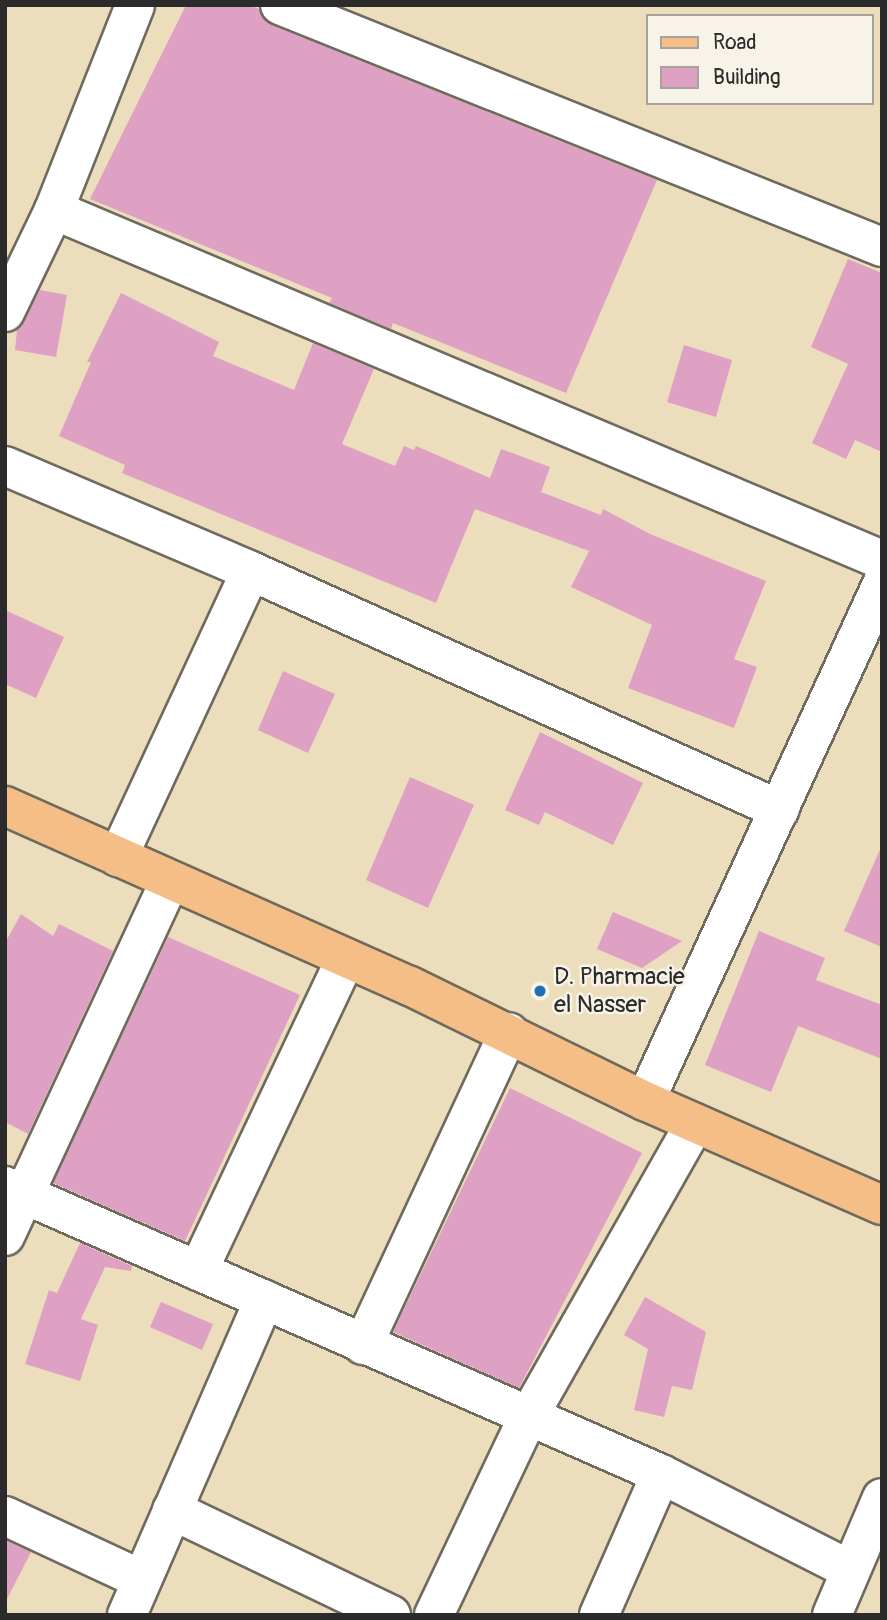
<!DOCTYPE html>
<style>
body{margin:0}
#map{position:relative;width:887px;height:1620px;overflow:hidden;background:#ecdebc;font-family:Pangolin,sans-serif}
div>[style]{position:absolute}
.building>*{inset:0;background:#dea1c3}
.roads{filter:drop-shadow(2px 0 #6f6a5e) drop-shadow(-2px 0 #6f6a5e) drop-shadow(0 2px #6f6a5e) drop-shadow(0 -2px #6f6a5e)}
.minor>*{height:38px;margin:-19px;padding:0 19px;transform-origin:19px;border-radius:19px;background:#fff}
.major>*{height:38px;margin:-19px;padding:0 19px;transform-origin:19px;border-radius:19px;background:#f6be87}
.dots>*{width:19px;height:19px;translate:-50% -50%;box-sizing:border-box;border:4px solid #f7f3e8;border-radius:50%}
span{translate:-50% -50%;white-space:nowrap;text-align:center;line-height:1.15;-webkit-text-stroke:5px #f7f3e8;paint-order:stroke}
.poi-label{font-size:24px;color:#2b2b2b}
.left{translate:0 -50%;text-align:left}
.frame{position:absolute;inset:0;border:7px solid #2b2b2b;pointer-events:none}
.legend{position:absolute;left:646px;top:14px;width:228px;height:91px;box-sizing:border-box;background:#f7f3e8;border:2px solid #a5a39c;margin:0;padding:9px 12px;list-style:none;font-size:21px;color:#2b2b2b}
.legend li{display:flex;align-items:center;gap:14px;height:35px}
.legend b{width:35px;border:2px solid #a5a39c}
</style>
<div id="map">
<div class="building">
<i style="clip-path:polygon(186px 5px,249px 5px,259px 9px,272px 25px,657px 180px,566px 393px,393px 323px,391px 329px,329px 303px,332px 298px,90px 199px)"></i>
<i style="clip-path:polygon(848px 259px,882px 273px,882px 452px,855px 440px,846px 459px,812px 443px,848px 364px,811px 347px)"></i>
<i style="clip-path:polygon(40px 290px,67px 295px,56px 357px,15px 350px,17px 330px)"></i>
<i style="clip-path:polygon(121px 293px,219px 342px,213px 356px,294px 390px,313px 343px,374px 369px,342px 444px,395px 466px,404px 446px,414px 450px,416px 446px,490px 478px,501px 449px,550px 467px,541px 492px,601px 515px,603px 509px,650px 534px,766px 581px,734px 659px,757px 667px,734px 728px,628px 688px,652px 625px,571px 587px,589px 551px,475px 509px,436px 603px,122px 473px,125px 465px,59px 436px,91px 362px,87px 362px)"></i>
<i style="clip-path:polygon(684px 345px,732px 360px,716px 417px,667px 402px)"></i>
<i style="clip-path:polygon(5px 610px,64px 637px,36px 698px,5px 684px)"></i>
<i style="clip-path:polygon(283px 671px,335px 694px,308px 753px,258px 730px)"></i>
<i style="clip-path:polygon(540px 732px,643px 783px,613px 845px,545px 812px,539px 825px,505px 810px)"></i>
<i style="clip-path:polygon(410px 777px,474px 805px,428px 908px,366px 880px)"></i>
<i style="clip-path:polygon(882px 845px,882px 947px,844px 931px)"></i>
<i style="clip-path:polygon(613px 912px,682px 941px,642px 968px,597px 949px)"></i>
<i style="clip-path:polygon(21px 914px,53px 936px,59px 924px,113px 951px,28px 1134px,5px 1122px,5px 943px)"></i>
<i style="clip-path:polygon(759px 931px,825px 958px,816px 980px,882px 1005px,882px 1059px,798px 1026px,771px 1092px,705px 1065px)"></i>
<i style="clip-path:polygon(168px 937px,300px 995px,185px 1241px,53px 1183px)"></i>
<i style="clip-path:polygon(510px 1088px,642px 1153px,519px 1388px,393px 1332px)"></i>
<i style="clip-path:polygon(80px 1243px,132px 1266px,131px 1271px,105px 1267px,81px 1319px,98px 1325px,80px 1381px,25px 1364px,49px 1290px,57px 1293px)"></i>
<i style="clip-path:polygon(645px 1297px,706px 1332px,692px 1390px,672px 1386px,664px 1417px,634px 1410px,648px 1349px,624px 1335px)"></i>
<i style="clip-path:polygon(161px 1302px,213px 1324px,202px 1350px,150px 1327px)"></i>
<i style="clip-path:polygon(5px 1540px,31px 1552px,5px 1603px)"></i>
</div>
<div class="roads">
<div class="minor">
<i style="left:280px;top:5px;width:649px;rotate:21.9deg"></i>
<i style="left:54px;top:210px;width:899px;rotate:22.91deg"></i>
<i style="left:5px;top:312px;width:113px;rotate:-64.3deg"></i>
<i style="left:54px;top:210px;width:220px;rotate:-68.4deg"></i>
<i style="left:5px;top:466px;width:267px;rotate:23.1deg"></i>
<i style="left:251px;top:571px;width:580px;rotate:24.31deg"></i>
<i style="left:118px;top:857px;width:315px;rotate:-65.1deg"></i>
<i style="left:645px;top:1101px;width:569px;rotate:-65.37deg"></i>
<i style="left:5px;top:1186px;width:716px;rotate:23.7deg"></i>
<i style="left:661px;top:1474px;width:212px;rotate:26.9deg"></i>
<i style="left:5px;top:1236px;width:392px;rotate:-65.1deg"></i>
<i style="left:198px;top:1271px;width:346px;rotate:-64.7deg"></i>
<i style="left:363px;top:1345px;width:345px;rotate:-65deg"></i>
<i style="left:172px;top:1510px;width:243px;rotate:25.6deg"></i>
<i style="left:5px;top:1516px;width:151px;rotate:25deg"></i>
<i style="left:127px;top:1615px;width:344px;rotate:-66.5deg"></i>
<i style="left:434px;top:1615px;width:217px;rotate:-64.6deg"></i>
<i style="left:527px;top:1419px;width:340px;rotate:-60.4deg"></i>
<i style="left:599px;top:1615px;width:154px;rotate:-66.3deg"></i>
<i style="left:832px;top:1615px;width:127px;rotate:-66.9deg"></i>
</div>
<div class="major">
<i style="left:5px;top:806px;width:443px;rotate:24deg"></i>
<i style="left:410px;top:986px;width:262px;rotate:26.1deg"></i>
<i style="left:645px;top:1101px;width:259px;rotate:23.7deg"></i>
</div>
</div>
<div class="dots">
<i style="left:540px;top:991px;background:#1f6fb2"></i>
</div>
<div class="poi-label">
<span class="left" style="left:554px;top:991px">D. Pharmacie<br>el Nasser</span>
</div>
<div class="frame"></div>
<ul class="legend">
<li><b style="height:9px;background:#f6be87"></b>Road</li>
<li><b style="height:19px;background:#dea1c3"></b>Building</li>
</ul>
</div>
